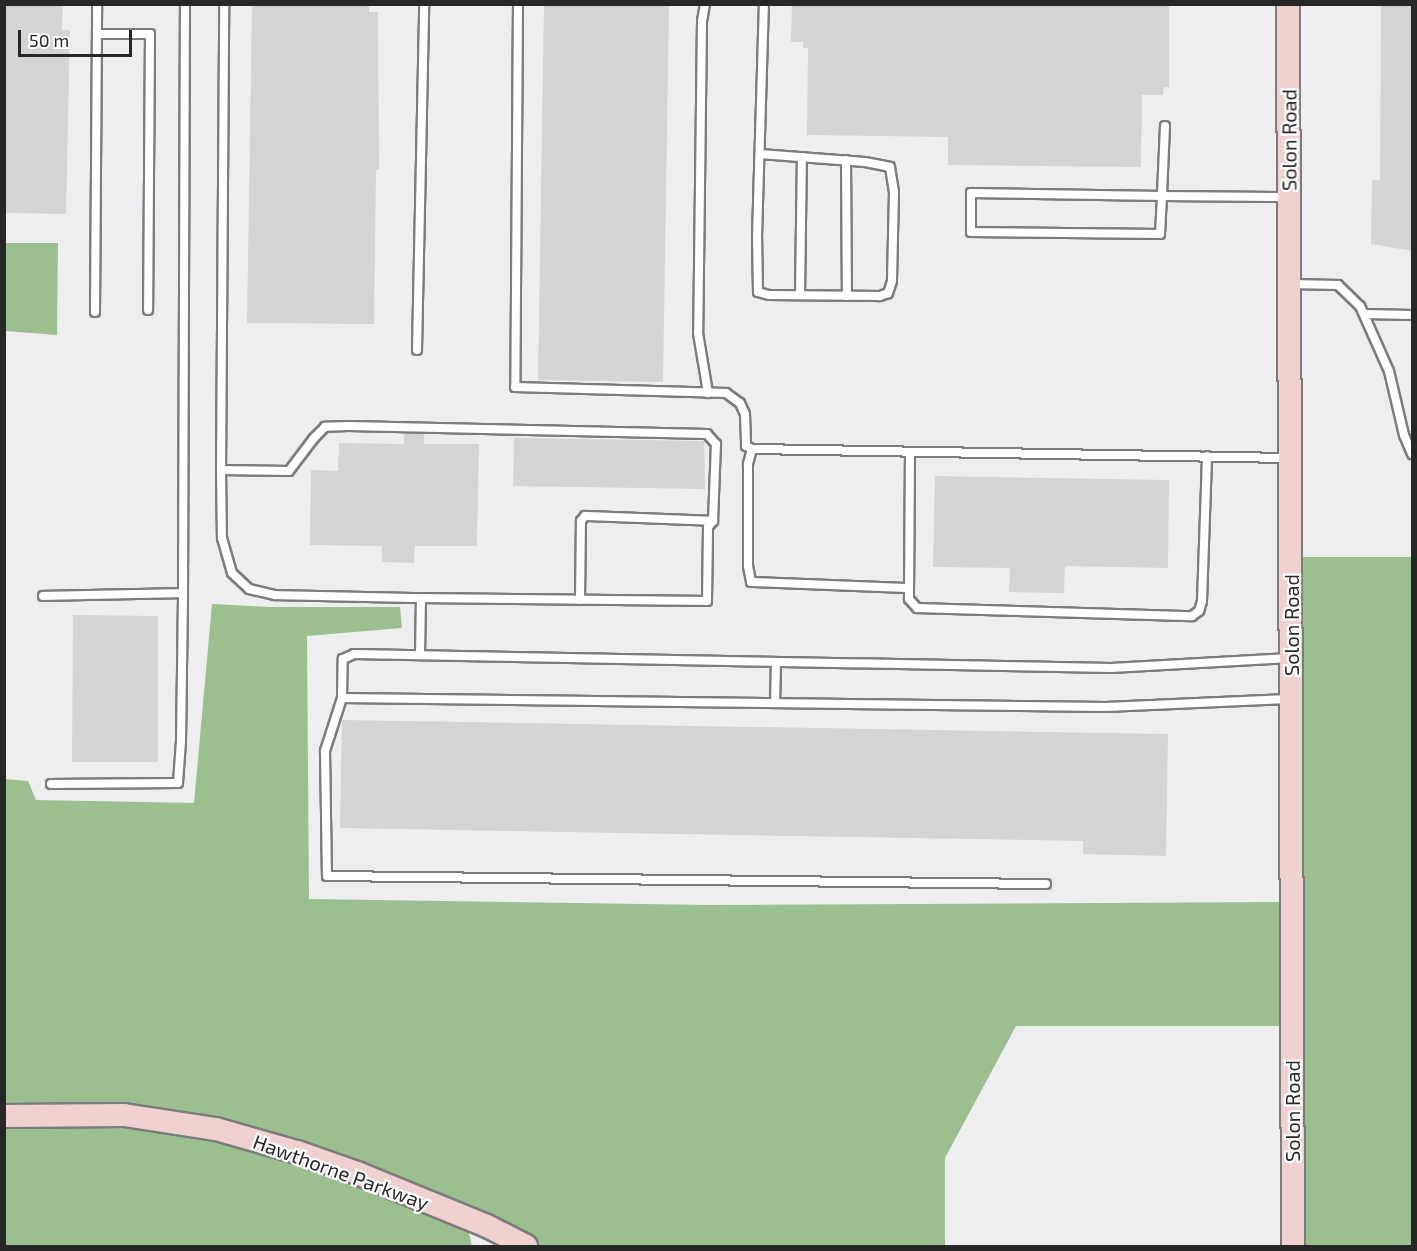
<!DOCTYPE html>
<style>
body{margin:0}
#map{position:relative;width:1417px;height:1251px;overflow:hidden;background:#eeeef1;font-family:"Exo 2",sans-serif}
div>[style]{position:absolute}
.forest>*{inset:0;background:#9cbf90}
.building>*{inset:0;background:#d6d3d4}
.roads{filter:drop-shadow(2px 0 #7b7c7e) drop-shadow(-2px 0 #7b7c7e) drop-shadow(0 2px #7b7c7e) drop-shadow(0 -2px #7b7c7e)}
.lane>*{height:8px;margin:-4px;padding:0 4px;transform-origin:4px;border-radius:4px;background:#fff}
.secondary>*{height:22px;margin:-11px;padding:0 11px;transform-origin:11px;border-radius:11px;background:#f1d0d0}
span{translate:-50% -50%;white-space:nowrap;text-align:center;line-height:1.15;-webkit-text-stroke:4.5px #fff;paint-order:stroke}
.street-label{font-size:20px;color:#272728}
.frame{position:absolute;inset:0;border:6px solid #272728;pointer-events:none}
.scale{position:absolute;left:18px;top:30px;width:114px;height:27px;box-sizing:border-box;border:3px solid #272728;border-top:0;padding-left:8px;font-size:18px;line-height:21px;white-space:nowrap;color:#272728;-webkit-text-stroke:4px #fff;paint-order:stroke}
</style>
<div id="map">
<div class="forest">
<i style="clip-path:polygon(4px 243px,58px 243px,57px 335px,5px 331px)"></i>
<i style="clip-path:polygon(1291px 557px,1412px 557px,1412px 1246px,1293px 1246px,1292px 1026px,1016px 1026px,945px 1158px,945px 1246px,526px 1246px,465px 1218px,472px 1246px,5px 1246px,4px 779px,28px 781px,36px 800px,194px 803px,212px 604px,271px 607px,400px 607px,402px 628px,307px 636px,309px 899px,709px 905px,1291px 902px)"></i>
</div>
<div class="building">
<i style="clip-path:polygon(4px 4px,63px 4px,62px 30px,70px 30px,66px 214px,4px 213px)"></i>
<i style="clip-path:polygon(252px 4px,369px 4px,369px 12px,378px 12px,379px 170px,376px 170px,374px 324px,247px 323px)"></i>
<i style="clip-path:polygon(544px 4px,669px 4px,663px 382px,538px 380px)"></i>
<i style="clip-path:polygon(792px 4px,1169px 4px,1169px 87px,1164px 87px,1163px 95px,1142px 95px,1141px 167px,948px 165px,948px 137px,807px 135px,808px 48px,803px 48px,803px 42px,791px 42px)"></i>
<i style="clip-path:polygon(1381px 4px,1413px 4px,1413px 251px,1371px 244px,1372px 180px,1380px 180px)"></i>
<i style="clip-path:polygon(404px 434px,424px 434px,424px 444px,479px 444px,477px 546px,415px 546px,414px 563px,382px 562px,382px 546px,310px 545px,311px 470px,338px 471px,339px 443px,404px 444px)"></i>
<i style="clip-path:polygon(514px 438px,704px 441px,705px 489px,513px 486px)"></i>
<i style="clip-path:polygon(935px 476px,1169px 480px,1168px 568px,1065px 566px,1064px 593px,1009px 592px,1010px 568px,933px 567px)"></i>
<i style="clip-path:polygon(73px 615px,158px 616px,158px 762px,72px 762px)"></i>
<i style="clip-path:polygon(342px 720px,1168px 734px,1166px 856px,1083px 854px,1083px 841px,340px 828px)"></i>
</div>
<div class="roads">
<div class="lane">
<i style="left:518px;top:4px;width:383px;rotate:90.4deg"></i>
<i style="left:515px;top:387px;width:211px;rotate:1.6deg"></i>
<i style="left:726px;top:393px;width:17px;rotate:36deg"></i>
<i style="left:740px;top:403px;width:12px;rotate:66deg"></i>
<i style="left:745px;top:414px;width:32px;rotate:88deg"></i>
<i style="left:746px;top:446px;width:7px;rotate:27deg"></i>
<i style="left:752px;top:449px;width:538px;rotate:0.96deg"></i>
<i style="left:705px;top:4px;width:17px;rotate:100deg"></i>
<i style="left:702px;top:21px;width:312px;rotate:90.7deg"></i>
<i style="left:698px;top:333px;width:61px;rotate:80.5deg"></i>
<i style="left:97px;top:34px;width:53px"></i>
<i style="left:150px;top:34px;width:276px;rotate:90.4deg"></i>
<i style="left:1165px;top:126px;width:70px;rotate:92.5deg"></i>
<i style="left:1162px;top:196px;width:38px;rotate:93deg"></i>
<i style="left:1160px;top:234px;width:189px;rotate:-179.4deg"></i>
<i style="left:971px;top:232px;width:39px;rotate:-90deg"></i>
<i style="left:971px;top:193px;width:191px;rotate:0.9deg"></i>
<i style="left:1162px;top:196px;width:115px;rotate:0.5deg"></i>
<i style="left:1277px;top:197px;width:12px"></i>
<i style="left:760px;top:154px;width:105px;rotate:4.4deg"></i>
<i style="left:865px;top:162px;width:25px;rotate:11deg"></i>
<i style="left:890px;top:167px;width:25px;rotate:81deg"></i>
<i style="left:894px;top:192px;width:89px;rotate:91.3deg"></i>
<i style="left:892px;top:281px;width:13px;rotate:108deg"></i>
<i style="left:888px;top:293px;width:9px;rotate:159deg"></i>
<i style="left:880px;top:296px;width:111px;rotate:-179.5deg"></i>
<i style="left:769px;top:295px;width:11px;rotate:-165deg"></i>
<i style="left:758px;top:292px;width:55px;rotate:-91deg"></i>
<i style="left:757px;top:237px;width:233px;rotate:-88.3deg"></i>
<i style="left:846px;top:160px;width:136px;rotate:89.6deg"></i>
<i style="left:1290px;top:284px;width:48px;rotate:1.2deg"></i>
<i style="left:1338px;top:285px;width:30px;rotate:44deg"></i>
<i style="left:1360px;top:306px;width:71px;rotate:66deg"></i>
<i style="left:1389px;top:371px;width:66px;rotate:76.8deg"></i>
<i style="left:1404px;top:435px;width:21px;rotate:67deg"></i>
<i style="left:800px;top:295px;width:138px;rotate:-89.2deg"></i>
<i style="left:95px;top:312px;width:308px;rotate:-89.6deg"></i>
<i style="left:1365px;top:314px;width:47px;rotate:1.2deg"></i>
<i style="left:417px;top:350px;width:346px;rotate:-88.8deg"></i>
<i style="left:752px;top:449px;width:16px;rotate:105deg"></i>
<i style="left:748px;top:464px;width:102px;rotate:90deg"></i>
<i style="left:748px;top:566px;width:16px;rotate:79deg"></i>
<i style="left:751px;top:582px;width:158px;rotate:2.2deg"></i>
<i style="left:910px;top:452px;width:147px;rotate:90.4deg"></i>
<i style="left:909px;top:599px;width:12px;rotate:48deg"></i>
<i style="left:917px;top:608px;width:275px;rotate:1.7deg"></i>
<i style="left:1192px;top:616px;width:9px;rotate:-36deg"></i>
<i style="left:1199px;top:611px;width:10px;rotate:-73deg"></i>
<i style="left:1202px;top:601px;width:145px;rotate:-88deg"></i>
<i style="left:221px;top:470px;width:466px;rotate:-89.6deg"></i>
<i style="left:43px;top:596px;width:140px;rotate:-1.2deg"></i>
<i style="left:580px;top:600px;width:79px;rotate:-89.3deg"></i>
<i style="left:581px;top:521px;width:6px;rotate:-51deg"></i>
<i style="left:585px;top:516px;width:128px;rotate:2.2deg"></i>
<i style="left:420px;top:655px;width:57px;rotate:-89deg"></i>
<i style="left:421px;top:598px;width:286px;rotate:0.6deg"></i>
<i style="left:707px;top:601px;width:74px;rotate:-89.2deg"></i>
<i style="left:708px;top:527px;width:8px;rotate:-50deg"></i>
<i style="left:713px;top:521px;width:77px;rotate:-87.8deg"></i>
<i style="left:716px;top:444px;width:13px;rotate:-132deg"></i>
<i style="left:707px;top:434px;width:358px;rotate:-178.7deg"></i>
<i style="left:349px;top:426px;width:24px;rotate:178deg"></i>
<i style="left:325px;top:427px;width:16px;rotate:135deg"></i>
<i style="left:314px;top:438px;width:41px;rotate:127.1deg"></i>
<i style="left:289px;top:471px;width:68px;rotate:-179.2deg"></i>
<i style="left:221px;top:470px;width:68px;rotate:89.2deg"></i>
<i style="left:222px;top:538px;width:36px;rotate:74deg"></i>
<i style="left:232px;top:573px;width:23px;rotate:43deg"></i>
<i style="left:249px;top:589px;width:27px;rotate:13deg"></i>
<i style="left:275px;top:595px;width:146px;rotate:1.2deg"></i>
<i style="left:342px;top:698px;width:56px;rotate:107.8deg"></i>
<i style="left:325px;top:751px;width:125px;rotate:89.1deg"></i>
<i style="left:327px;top:876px;width:719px;rotate:0.64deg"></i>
<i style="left:1288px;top:699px;width:182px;rotate:177.5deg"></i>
<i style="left:1106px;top:707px;width:764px;rotate:-179.33deg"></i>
<i style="left:342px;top:698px;width:39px;rotate:-89deg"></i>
<i style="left:343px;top:659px;width:12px;rotate:-24deg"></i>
<i style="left:354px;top:654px;width:757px;rotate:1.06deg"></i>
<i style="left:1111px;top:668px;width:179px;rotate:-3.2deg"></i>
<i style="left:775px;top:703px;width:41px;rotate:-88.6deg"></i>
<i style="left:51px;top:784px;width:127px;rotate:-0.5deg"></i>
<i style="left:178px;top:783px;width:42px;rotate:-85.9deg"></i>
<i style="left:181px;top:741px;width:148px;rotate:-89.2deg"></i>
<i style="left:183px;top:593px;width:589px;rotate:-89.81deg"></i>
</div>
<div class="secondary">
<i style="left:1288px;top:4px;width:1242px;rotate:89.77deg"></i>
<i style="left:4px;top:1116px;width:120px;rotate:-0.5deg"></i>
<i style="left:124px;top:1115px;width:93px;rotate:8.7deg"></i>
<i style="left:216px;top:1129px;width:84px;rotate:15.9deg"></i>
<i style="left:297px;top:1152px;width:64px;rotate:19.3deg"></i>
<i style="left:357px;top:1173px;width:140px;rotate:22.2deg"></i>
<i style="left:487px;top:1226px;width:44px;rotate:27.1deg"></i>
</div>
</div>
<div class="street-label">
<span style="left:1289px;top:140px;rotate:-90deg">Solon Road</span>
<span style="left:1291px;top:625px;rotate:-90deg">Solon Road</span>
<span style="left:1292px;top:1111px;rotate:-90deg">Solon Road</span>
<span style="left:341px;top:1172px;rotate:20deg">Hawthorne Parkway</span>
</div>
<div class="frame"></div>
<div class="scale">50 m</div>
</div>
